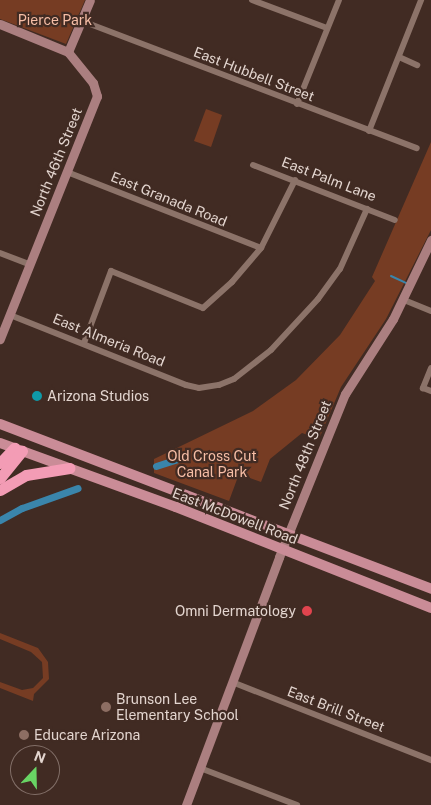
<!DOCTYPE html>
<style>
body{margin:0}
#map{position:relative;width:431px;height:805px;overflow:hidden;background:#412b23;font-family:"Public Sans",sans-serif}
div>[style]{position:absolute}
.green>*{inset:0;background:#763c23}
.stream>*{height:2px;margin:-1px;padding:0 1px;transform-origin:1px;border-radius:1px;background:#3a85ab}
.canal>*{height:7px;margin:-3.5px;padding:0 3.5px;transform-origin:3.5px;border-radius:3.5px;background:#3a85ab}
.street>*{height:6px;margin:-3px;padding:0 3px;transform-origin:3px;border-radius:3px;background:#8c7369}
.secondary>*{height:9px;margin:-4.5px;padding:0 4.5px;transform-origin:4.5px;border-radius:4.5px;background:#ab7f80}
.primary>*{height:10px;margin:-5px;padding:0 5px;transform-origin:5px;border-radius:5px;background:#ca8c97}
.highway>*{height:11px;margin:-5.5px;padding:0 5.5px;transform-origin:5.5px;border-radius:5.5px;background:#f39cb5}
.dots>*{width:14px;height:14px;translate:-50% -50%;box-sizing:border-box;border:2px solid #412b23;border-radius:50%}
span{translate:-50% -50%;white-space:nowrap;text-align:center;line-height:1.15;-webkit-text-stroke:4.5px #412b23;paint-order:stroke}
.park-label{font-size:14px;color:#f7bea6}
.street-label{font-size:14px;color:#e3d5cf}
.poi-label{font-size:14px;color:#e3d5cf}
.left{translate:0 -50%;text-align:left}
.right{translate:-100% -50%;text-align:right}
.north{position:absolute;left:10px;top:745px;width:50px;height:50px;box-sizing:border-box;background:#412b23;border:1px solid #826f68;border-radius:50%;rotate:21deg;font-size:14px;font-weight:700;line-height:20px;text-align:center;color:#e3d5cf}
.north::after{content:'';display:block;margin:auto;width:18px;height:22px;background:#69d464;clip-path:polygon(50% 0,100% 100%,50% 72%,0 100%)}
</style>
<div id="map">
<div class="green">
<i style="clip-path:polygon(0 0,85px 0,66px 44px,0 19px)"></i>
<i style="clip-path:polygon(206px 109px,222px 115px,211px 147px,194px 141px)"></i>
<i style="clip-path:polygon(431px 142px,431px 230px,386px 319px,341px 387px,319px 439px,302px 433px,270px 459px,261px 482px,239px 474px,229px 501px,154px 473px,154px 459px,253px 411px,296px 380px,340px 335px,375px 281px,372px 277px)"></i>
<i style="clip-path:polygon(0 633px,38px 648px,48px 662px,49px 679px,34px 694px,33px 701px,0 688px,0 682px,22px 690px,33px 688px,43px 678px,42px 662px,31px 652px,0 639px)"></i>
</div>
<div class="stream">
<i style="left:391px;top:276px;width:17px;rotate:25deg"></i>
</div>
<div class="canal">
<i style="left:156px;top:466px;width:28px;rotate:-18deg"></i>
<i style="left:0;top:520px;width:25px;rotate:-29deg"></i>
<i style="left:22px;top:508px;width:59px;rotate:-19.7deg"></i>
</div>
<div class="street">
<i style="left:252px;top:0;width:80px;rotate:20.5deg"></i>
<i style="left:82px;top:21px;width:358px;rotate:20.8deg"></i>
<i style="left:399px;top:57px;width:20px;rotate:24deg"></i>
<i style="left:297px;top:104px;width:112px;rotate:-68deg"></i>
<i style="left:369px;top:131px;width:141px;rotate:-68.3deg"></i>
<i style="left:253px;top:165px;width:152px;rotate:21.2deg"></i>
<i style="left:67px;top:172px;width:208px;rotate:21.4deg"></i>
<i style="left:0;top:253px;width:31px;rotate:21deg"></i>
<i style="left:404px;top:300px;width:29px;rotate:22deg"></i>
<i style="left:10px;top:315px;width:189px;rotate:21.7deg"></i>
<i style="left:186px;top:385px;width:13px;rotate:13deg"></i>
<i style="left:199px;top:388px;width:20px;rotate:-9deg"></i>
<i style="left:219px;top:385px;width:16px;rotate:-22deg"></i>
<i style="left:234px;top:379px;width:47px;rotate:-38.1deg"></i>
<i style="left:271px;top:350px;width:69px;rotate:-47.3deg"></i>
<i style="left:318px;top:299px;width:37px;rotate:-54deg"></i>
<i style="left:340px;top:269px;width:66px;rotate:-65.8deg"></i>
<i style="left:84px;top:343px;width:77px;rotate:-69.4deg"></i>
<i style="left:111px;top:271px;width:99px;rotate:21.9deg"></i>
<i style="left:203px;top:308px;width:39px;rotate:-42deg"></i>
<i style="left:232px;top:282px;width:45px;rotate:-49.5deg"></i>
<i style="left:261px;top:248px;width:76px;rotate:-63.4deg"></i>
<i style="left:431px;top:368px;width:22px;rotate:112deg"></i>
<i style="left:423px;top:388px;width:9px;rotate:21deg"></i>
<i style="left:232px;top:682px;width:214px;rotate:21.4deg"></i>
<i style="left:200px;top:768px;width:104px;rotate:20.9deg"></i>
</div>
<div class="secondary">
<i style="left:0;top:24px;width:74px;rotate:22.4deg"></i>
<i style="left:68px;top:52px;width:40px;rotate:51deg"></i>
<i style="left:93px;top:83px;width:14px;rotate:73deg"></i>
<i style="left:97px;top:96px;width:262px;rotate:111.8deg"></i>
<i style="left:68px;top:52px;width:56px;rotate:-67.1deg"></i>
<i style="left:186px;top:805px;width:265px;rotate:-69.4deg"></i>
<i style="left:279px;top:557px;width:176px;rotate:-68deg"></i>
<i style="left:345px;top:394px;width:89px;rotate:-57.4deg"></i>
<i style="left:393px;top:319px;width:88px;rotate:-64.3deg"></i>
</div>
<div class="primary">
<i style="left:0;top:424px;width:462px;rotate:20.9deg"></i>
<i style="left:0;top:443px;width:187px;rotate:20deg"></i>
<i style="left:176px;top:507px;width:274px;rotate:21.6deg"></i>
</div>
<div class="highway">
<i style="left:0;top:463px;width:21px;rotate:-47deg"></i>
<i style="left:0;top:478px;width:35px;rotate:-51deg"></i>
<i style="left:0;top:490px;width:30px;rotate:-30deg"></i>
<i style="left:26px;top:475px;width:44px;rotate:-9.2deg"></i>
</div>
<div class="dots">
<i style="left:37px;top:396px;background:#0f9aa8"></i>
<i style="left:307px;top:611px;background:#e0444e"></i>
<i style="left:106px;top:707px;background:#8d6e63"></i>
<i style="left:24px;top:735px;background:#8d6e63"></i>
</div>
<div class="park-label">
<span style="left:55px;top:20px">Pierce Park</span>
<span style="left:212px;top:464px">Old Cross Cut<br>Canal Park</span>
</div>
<div class="street-label">
<span style="left:254px;top:74px;rotate:21deg">East Hubbell Street</span>
<span style="left:56px;top:162px;rotate:-68deg">North 46th Street</span>
<span style="left:329px;top:179px;rotate:21deg">East Palm Lane</span>
<span style="left:169px;top:199px;rotate:22deg">East Granada Road</span>
<span style="left:109px;top:340px;rotate:22deg">East Almeria Road</span>
<span style="left:305px;top:455px;rotate:-68deg">North 48th Street</span>
<span style="left:235px;top:516px;rotate:21deg">East McDowell Road</span>
<span style="left:336px;top:709px;rotate:21deg">East Brill Street</span>
</div>
<div class="poi-label">
<span class="left" style="left:47px;top:396px">Arizona Studios</span>
<span class="right" style="left:296px;top:611px">Omni Dermatology</span>
<span class="left" style="left:116px;top:707px">Brunson Lee<br>Elementary School</span>
<span class="left" style="left:34px;top:735px">Educare Arizona</span>
</div>
<div class="north">N</div>
</div>
